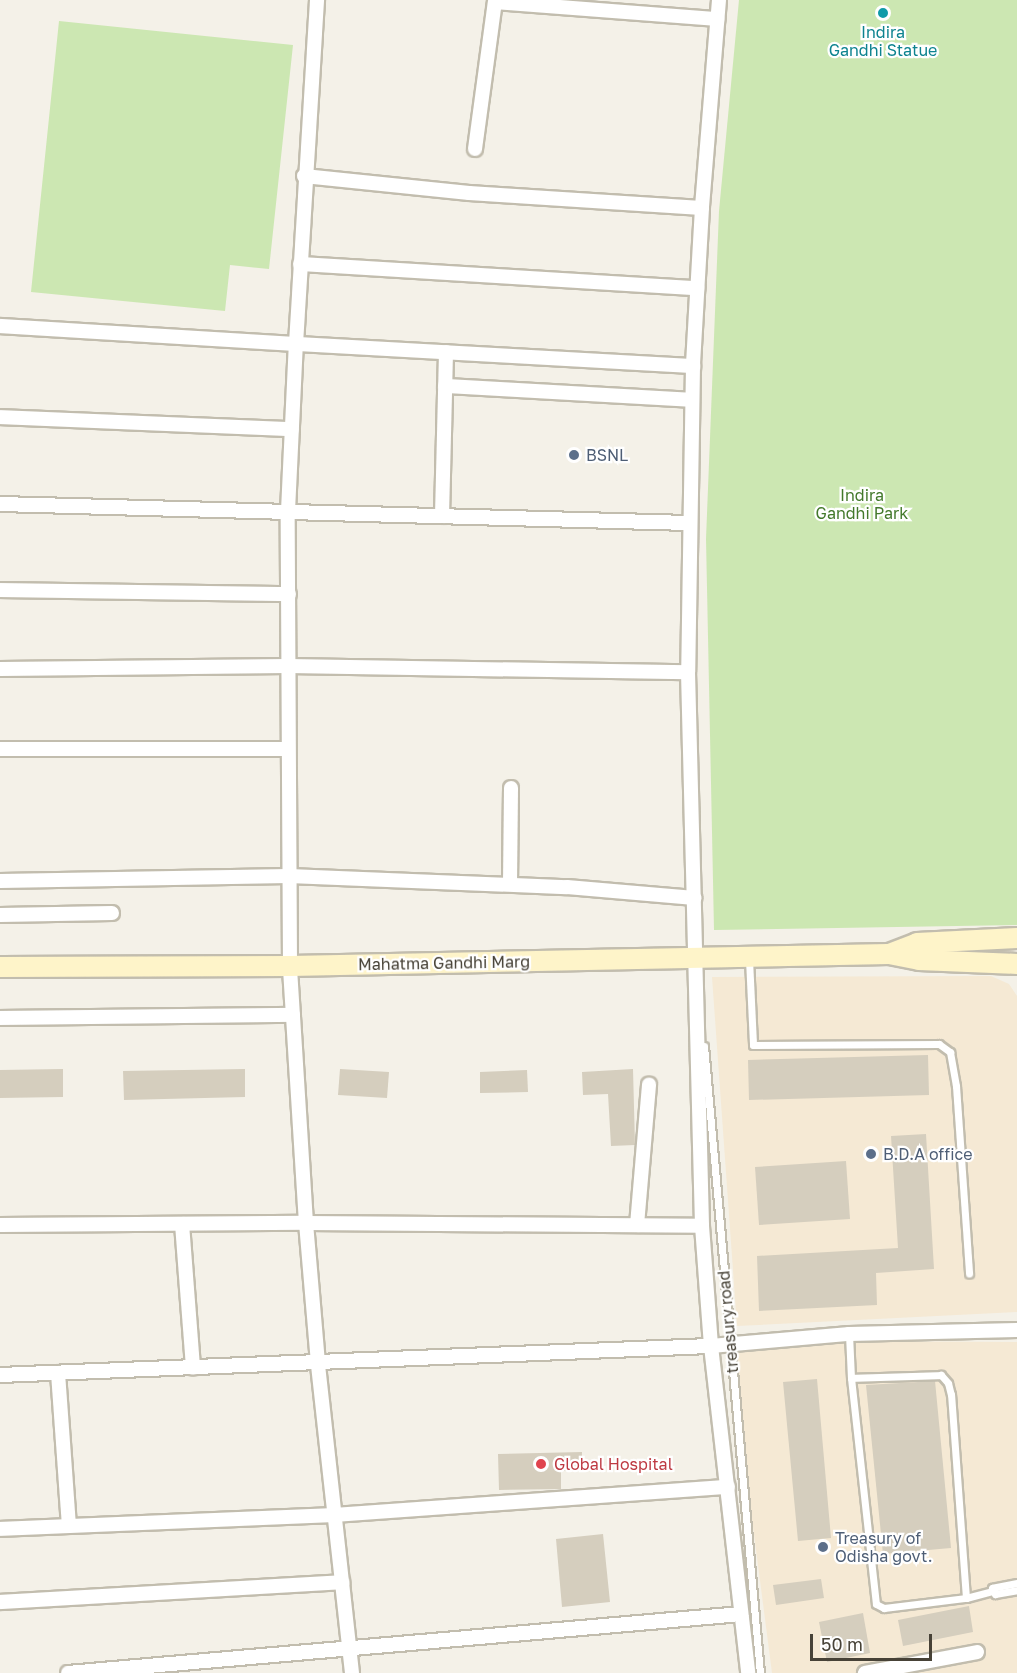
<!DOCTYPE html>
<style>
body{margin:0}
#map{position:relative;width:1017px;height:1673px;overflow:hidden;background:#f4f1e8;font-family:"Golos Text",sans-serif}
div>[style]{position:absolute}
.commercial>*{inset:0;background:#f5e9d4}
.green>*{inset:0;background:#cce7b2}
.building>*{inset:0;background:#d5cebe}
.roads{filter:drop-shadow(2px 0 #c2bdae) drop-shadow(-2px 0 #c2bdae) drop-shadow(0 2px #c2bdae) drop-shadow(0 -2px #c2bdae)}
.lane>*{height:7px;margin:-3.5px;padding:0 3.5px;transform-origin:3.5px;border-radius:3.5px;background:#fff}
.street>*{height:14px;margin:-7px;padding:0 7px;transform-origin:7px;border-radius:7px;background:#fff}
.secondary>*{height:20px;margin:-10px;padding:0 10px;transform-origin:10px;border-radius:10px;background:#fef4c9}
.dots>*{width:16px;height:16px;translate:-50% -50%;box-sizing:border-box;border:3px solid #fff;border-radius:50%}
span{translate:-50% -50%;white-space:nowrap;text-align:center;line-height:1.15;-webkit-text-stroke:4.5px #fff;paint-order:stroke}
.culture-label{font-size:16px;color:#0d838f}
.service-label{font-size:16px;color:#4e5e75}
.left{translate:0 -50%;text-align:left}
.park-label{font-size:16px;color:#43792b}
.street-label{font-size:16px;color:#474237}
.health-label{font-size:16px;color:#be3a42}
.scale{position:absolute;left:810px;top:1634px;width:122px;height:27px;box-sizing:border-box;border:3px solid #474237;border-top:0;padding-left:8px;font-size:18px;line-height:21px;white-space:nowrap;color:#474237;-webkit-text-stroke:4px #fff;paint-order:stroke}
</style>
<div id="map">
<div class="commercial">
<i style="clip-path:polygon(991px 976px,1009px 984px,1017px 996px,1017px 1312px,737px 1326px,712px 977px)"></i>
<i style="clip-path:polygon(834px 1341px,1017px 1342px,1017px 1673px,772px 1673px,730px 1350px)"></i>
</div>
<div class="green">
<i style="clip-path:polygon(739px 0,1017px 0,1017px 925px,714px 930px,706px 539px,719px 211px)"></i>
<i style="clip-path:polygon(59px 21px,293px 45px,269px 269px,230px 265px,225px 311px,31px 292px)"></i>
</div>
<div class="building">
<i style="clip-path:polygon(928px 1055px,929px 1095px,749px 1100px,748px 1060px)"></i>
<i style="clip-path:polygon(63px 1069px,63px 1097px,0 1098px,0 1070px)"></i>
<i style="clip-path:polygon(245px 1069px,245px 1097px,124px 1100px,123px 1071px)"></i>
<i style="clip-path:polygon(340px 1069px,389px 1072px,387px 1098px,338px 1095px)"></i>
<i style="clip-path:polygon(633px 1069px,635px 1145px,611px 1146px,608px 1094px,583px 1095px,582px 1072px)"></i>
<i style="clip-path:polygon(527px 1070px,528px 1092px,480px 1093px,480px 1072px)"></i>
<i style="clip-path:polygon(926px 1134px,934px 1269px,876px 1273px,877px 1305px,759px 1311px,757px 1256px,898px 1248px,891px 1136px)"></i>
<i style="clip-path:polygon(846px 1161px,850px 1219px,759px 1225px,755px 1167px)"></i>
<i style="clip-path:polygon(817px 1379px,831px 1538px,798px 1541px,783px 1382px)"></i>
<i style="clip-path:polygon(935px 1381px,951px 1548px,883px 1554px,866px 1385px)"></i>
<i style="clip-path:polygon(582px 1452px,582px 1471px,561px 1471px,561px 1489px,499px 1490px,498px 1454px)"></i>
<i style="clip-path:polygon(603px 1534px,610px 1602px,562px 1607px,556px 1539px)"></i>
<i style="clip-path:polygon(821px 1579px,824px 1598px,776px 1605px,773px 1585px)"></i>
<i style="clip-path:polygon(969px 1606px,973px 1632px,903px 1646px,898px 1620px)"></i>
<i style="clip-path:polygon(863px 1613px,870px 1653px,827px 1662px,819px 1622px)"></i>
</div>
<div class="roads">
<div class="lane">
<i style="left:749px;top:959px;width:86px;rotate:87.3deg"></i>
<i style="left:753px;top:1045px;width:186px;rotate:-0.3deg"></i>
<i style="left:939px;top:1044px;width:14px;rotate:36deg"></i>
<i style="left:950px;top:1052px;width:35px;rotate:80deg"></i>
<i style="left:956px;top:1086px;width:188px;rotate:86deg"></i>
<i style="left:704px;top:1046px;width:629px;rotate:84.9deg"></i>
<i style="left:849px;top:1334px;width:44px;rotate:87.4deg"></i>
<i style="left:851px;top:1378px;width:227px;rotate:83.7deg"></i>
<i style="left:876px;top:1604px;width:9px;rotate:27deg"></i>
<i style="left:884px;top:1608px;width:83px;rotate:-7deg"></i>
<i style="left:966px;top:1598px;width:204px;rotate:-94.2deg"></i>
<i style="left:951px;top:1395px;width:12px;rotate:-104deg"></i>
<i style="left:948px;top:1383px;width:11px;rotate:-131deg"></i>
<i style="left:941px;top:1375px;width:90px;rotate:178.1deg"></i>
<i style="left:1017px;top:1583px;width:25px;rotate:169deg"></i>
<i style="left:992px;top:1588px;width:7px;rotate:63deg"></i>
<i style="left:995px;top:1594px;width:22px;rotate:-10deg"></i>
<i style="left:966px;top:1598px;width:27px;rotate:-15deg"></i>
</div>
<div class="street">
<i style="left:719px;top:0;width:209px;rotate:94.7deg"></i>
<i style="left:702px;top:208px;width:158px;rotate:93.3deg"></i>
<i style="left:693px;top:366px;width:306px;rotate:90.9deg"></i>
<i style="left:688px;top:672px;width:554px;rotate:88.55deg"></i>
<i style="left:702px;top:1226px;width:120px;rotate:85.7deg"></i>
<i style="left:711px;top:1346px;width:329px;rotate:83.5deg"></i>
<i style="left:475px;top:149px;width:148px;rotate:-82.3deg"></i>
<i style="left:495px;top:2px;width:223px;rotate:4.4deg"></i>
<i style="left:304px;top:176px;width:166px;rotate:5.9deg"></i>
<i style="left:469px;top:193px;width:233px;rotate:3.7deg"></i>
<i style="left:300px;top:264px;width:398px;rotate:3.5deg"></i>
<i style="left:0;top:326px;width:297px;rotate:3.5deg"></i>
<i style="left:296px;top:344px;width:345px;rotate:-86.5deg"></i>
<i style="left:445px;top:386px;width:247px;rotate:3.2deg"></i>
<i style="left:0;top:417px;width:292px;rotate:2.4deg"></i>
<i style="left:0;top:504px;width:689px;rotate:1.58deg"></i>
<i style="left:442px;top:516px;width:164px;rotate:-88.6deg"></i>
<i style="left:0;top:590px;width:289px;rotate:0.8deg"></i>
<i style="left:0;top:669px;width:288px;rotate:-0.6deg"></i>
<i style="left:288px;top:666px;width:400px;rotate:0.9deg"></i>
<i style="left:0;top:749px;width:288px"></i>
<i style="left:0;top:881px;width:289px;rotate:-1deg"></i>
<i style="left:289px;top:876px;width:278px;rotate:2.3deg"></i>
<i style="left:567px;top:887px;width:128px;rotate:4.9deg"></i>
<i style="left:510px;top:884px;width:96px;rotate:-89.4deg"></i>
<i style="left:0;top:915px;width:112px;rotate:-1deg"></i>
<i style="left:0;top:1018px;width:293px;rotate:-0.6deg"></i>
<i style="left:182px;top:1224px;width:144px;rotate:85.6deg"></i>
<i style="left:0;top:1225px;width:306px;rotate:-0.4deg"></i>
<i style="left:306px;top:1223px;width:396px;rotate:0.4deg"></i>
<i style="left:637px;top:1225px;width:141px;rotate:-85.1deg"></i>
<i style="left:58px;top:1373px;width:153px;rotate:85.9deg"></i>
<i style="left:0;top:1375px;width:712px;rotate:-2.34deg"></i>
<i style="left:711px;top:1346px;width:139px;rotate:-5deg"></i>
<i style="left:849px;top:1334px;width:168px;rotate:-1.4deg"></i>
<i style="left:0;top:1529px;width:334px;rotate:-2.4deg"></i>
<i style="left:334px;top:1515px;width:395px;rotate:-4.1deg"></i>
<i style="left:0;top:1602px;width:343px;rotate:-3.3deg"></i>
<i style="left:68px;top:1673px;width:676px;rotate:-5.01deg"></i>
<i style="left:352px;top:1673px;width:312px;rotate:-96.3deg"></i>
<i style="left:318px;top:1363px;width:141px;rotate:-94.9deg"></i>
<i style="left:306px;top:1223px;width:257px;rotate:-93.6deg"></i>
<i style="left:290px;top:966px;width:455px;rotate:-90.3deg"></i>
<i style="left:288px;top:511px;width:167px;rotate:-87.3deg"></i>
<i style="left:296px;top:344px;width:398px;rotate:3.2deg"></i>
<i style="left:865px;top:1673px;width:114px;rotate:-10.6deg"></i>
</div>
<div class="secondary">
<i style="left:889px;top:954px;width:30px;rotate:-21deg"></i>
<i style="left:917px;top:943px;width:100px;rotate:-2.9deg"></i>
<i style="left:0;top:967px;width:290px;rotate:-0.2deg"></i>
<i style="left:290px;top:966px;width:599px;rotate:-1.15deg"></i>
<i style="left:889px;top:954px;width:31px;rotate:11deg"></i>
<i style="left:919px;top:960px;width:98px;rotate:2.3deg"></i>
</div>
</div>
<div class="dots">
<i style="left:883px;top:13px;background:#0f9aa8"></i>
<i style="left:574px;top:455px;background:#5c6f8a"></i>
<i style="left:871px;top:1154px;background:#5c6f8a"></i>
<i style="left:541px;top:1464px;background:#e0444e"></i>
<i style="left:823px;top:1547px;background:#5c6f8a"></i>
</div>
<div class="culture-label">
<span style="left:883px;top:41px">Indira<br>Gandhi Statue</span>
</div>
<div class="service-label">
<span class="left" style="left:586px;top:455px">BSNL</span>
<span class="left" style="left:883px;top:1154px">B.D.A office</span>
<span class="left" style="left:835px;top:1547px">Treasury of<br>Odisha govt.</span>
</div>
<div class="park-label">
<span style="left:862px;top:504px">Indira<br>Gandhi Park</span>
</div>
<div class="street-label">
<span style="left:444px;top:963px;rotate:-1deg">Mahatma Gandhi Marg</span>
<span style="left:728px;top:1322px;rotate:-95deg">treasury road</span>
</div>
<div class="health-label">
<span class="left" style="left:554px;top:1464px">Global Hospital</span>
</div>
<div class="scale">50 m</div>
</div>
